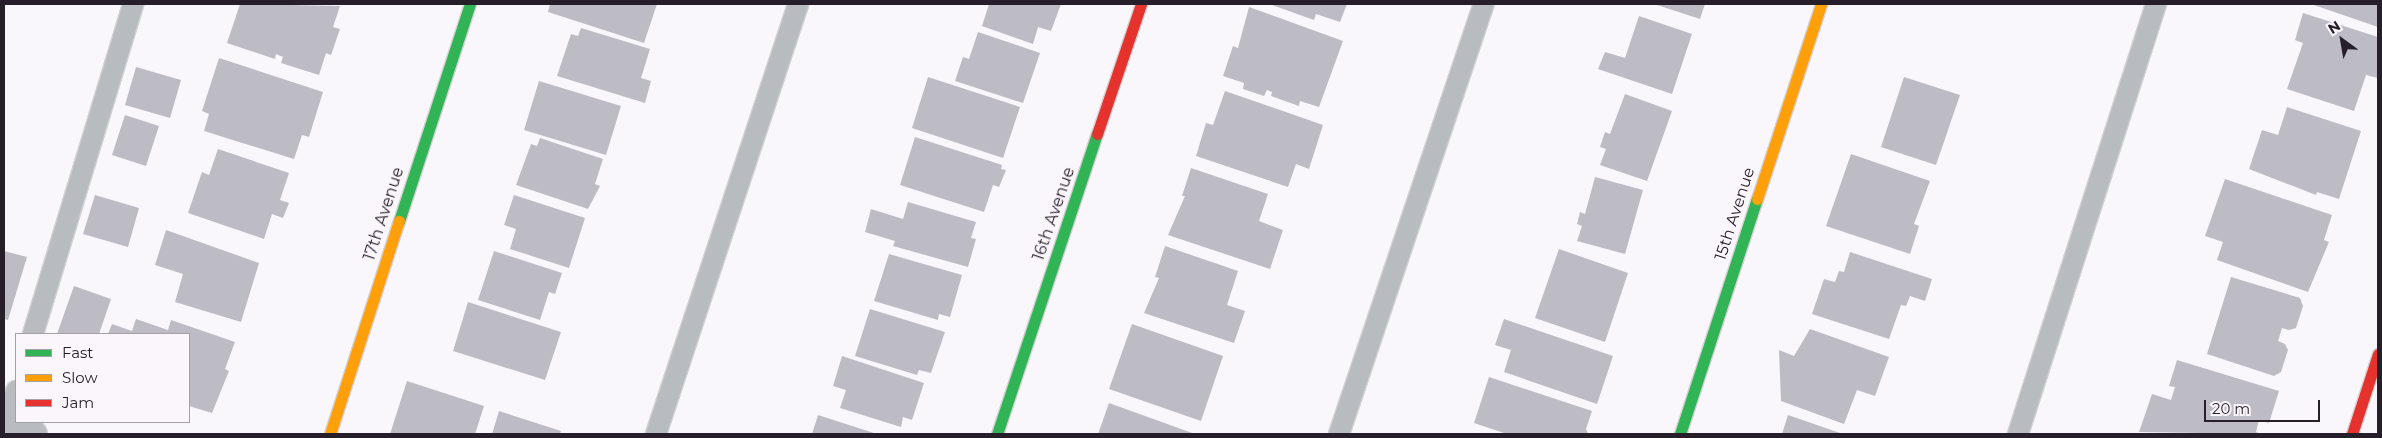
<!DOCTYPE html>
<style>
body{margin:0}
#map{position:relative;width:2382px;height:438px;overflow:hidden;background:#f9f7fb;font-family:Montserrat,sans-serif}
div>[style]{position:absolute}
.building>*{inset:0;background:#bdbcc5}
.roads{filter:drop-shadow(1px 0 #d3d1d4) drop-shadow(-1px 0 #d3d1d4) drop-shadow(0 1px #d3d1d4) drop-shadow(0 -1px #d3d1d4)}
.lane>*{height:20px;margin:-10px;padding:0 10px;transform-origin:10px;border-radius:10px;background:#b8bcc0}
.street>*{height:28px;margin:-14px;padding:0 14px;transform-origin:14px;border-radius:14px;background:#b8bcc0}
.fast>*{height:11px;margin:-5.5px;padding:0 5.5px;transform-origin:5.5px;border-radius:5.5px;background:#30b455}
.slow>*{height:11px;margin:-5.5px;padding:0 5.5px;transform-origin:5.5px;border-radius:5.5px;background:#ff9f0a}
.jam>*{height:11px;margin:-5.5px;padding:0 5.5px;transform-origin:5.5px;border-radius:5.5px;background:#e5322d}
span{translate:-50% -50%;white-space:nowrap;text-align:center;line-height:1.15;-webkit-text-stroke:4.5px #faf6fc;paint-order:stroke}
.street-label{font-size:16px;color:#261e28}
.frame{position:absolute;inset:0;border:5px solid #261e28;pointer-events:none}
.legend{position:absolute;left:15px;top:333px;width:175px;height:90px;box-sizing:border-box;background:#faf6fc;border:1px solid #a5a0a7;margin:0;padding:6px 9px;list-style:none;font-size:15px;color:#261e28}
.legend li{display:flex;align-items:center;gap:10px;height:25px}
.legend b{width:25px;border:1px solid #a5a0a7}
.north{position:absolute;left:2317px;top:15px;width:50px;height:50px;-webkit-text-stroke:4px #faf6fc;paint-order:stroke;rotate:328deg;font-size:14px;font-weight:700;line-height:20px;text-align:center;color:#261e28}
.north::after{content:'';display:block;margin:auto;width:18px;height:22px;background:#261e28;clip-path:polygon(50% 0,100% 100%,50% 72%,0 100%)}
.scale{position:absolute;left:2204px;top:400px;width:116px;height:22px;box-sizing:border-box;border:2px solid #261e28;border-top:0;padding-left:6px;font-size:15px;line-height:18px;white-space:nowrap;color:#261e28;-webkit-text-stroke:4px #faf6fc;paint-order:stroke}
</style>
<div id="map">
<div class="building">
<i style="clip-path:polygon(240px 4px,340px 6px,333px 27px,340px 29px,331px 55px,326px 53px,319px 75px,281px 63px,283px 57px,276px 54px,275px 59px,227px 43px)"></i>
<i style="clip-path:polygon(550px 4px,657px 4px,644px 43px,548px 12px)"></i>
<i style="clip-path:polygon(989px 4px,1061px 4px,1051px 31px,1038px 27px,1033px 44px,982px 26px)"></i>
<i style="clip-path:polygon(1269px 4px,1347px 4px,1340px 22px,1316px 14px,1314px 20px)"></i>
<i style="clip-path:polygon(1654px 4px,1705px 4px,1700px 19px)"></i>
<i style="clip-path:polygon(2311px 4px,2378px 4px,2378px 27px)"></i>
<i style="clip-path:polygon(1249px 7px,1343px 41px,1319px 107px,1300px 101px,1299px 106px,1271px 96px,1272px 92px,1267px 90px,1264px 96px,1243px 89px,1244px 83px,1223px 76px,1233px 46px,1238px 48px)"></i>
<i style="clip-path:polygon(2303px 13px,2378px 37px,2378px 78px,2366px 75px,2354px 111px,2287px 89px,2303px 43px,2295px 40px)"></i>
<i style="clip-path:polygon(1639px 16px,1692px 34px,1672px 94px,1598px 69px,1605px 52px,1625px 58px)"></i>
<i style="clip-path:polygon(581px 28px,650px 49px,641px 78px,651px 81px,645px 103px,557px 76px,571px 34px,578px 36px)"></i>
<i style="clip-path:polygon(978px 32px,1040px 53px,1023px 103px,955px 81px,963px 57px,969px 59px)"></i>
<i style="clip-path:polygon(219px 58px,323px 92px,309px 137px,302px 135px,294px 159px,204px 131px,209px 114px,202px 111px)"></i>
<i style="clip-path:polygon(136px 67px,181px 80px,170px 118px,125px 105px)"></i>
<i style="clip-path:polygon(928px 77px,1020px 107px,1003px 158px,912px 128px)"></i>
<i style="clip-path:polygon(1904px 77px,1960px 95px,1936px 165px,1881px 147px)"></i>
<i style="clip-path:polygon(539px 81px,621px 106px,606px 155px,524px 130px)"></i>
<i style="clip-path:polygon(1225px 91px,1323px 125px,1309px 169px,1296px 164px,1288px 187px,1196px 156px,1206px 123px,1213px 125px)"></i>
<i style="clip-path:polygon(1625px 94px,1672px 111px,1647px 181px,1600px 165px,1606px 149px,1600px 147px,1605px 132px,1610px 134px)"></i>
<i style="clip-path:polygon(2287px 107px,2361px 131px,2339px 199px,2317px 192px,2316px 195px,2249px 169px,2262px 130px,2278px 135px)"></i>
<i style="clip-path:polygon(125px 115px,159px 126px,146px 166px,112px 155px)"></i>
<i style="clip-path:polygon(915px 137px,1002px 165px,1001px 169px,1006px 170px,999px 187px,993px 185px,984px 212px,900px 185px)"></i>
<i style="clip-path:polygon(540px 138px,603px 159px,595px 184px,600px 186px,588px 209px,516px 185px,531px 144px,537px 146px)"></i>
<i style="clip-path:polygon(218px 149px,289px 173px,280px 200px,289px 203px,283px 218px,272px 214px,264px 239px,188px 213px,202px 172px,209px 175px)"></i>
<i style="clip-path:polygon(1851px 154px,1930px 181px,1914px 224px,1919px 226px,1910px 254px,1826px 226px)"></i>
<i style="clip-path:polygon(1191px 168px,1268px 194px,1259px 221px,1283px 230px,1270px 269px,1168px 235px,1185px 196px,1182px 196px)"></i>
<i style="clip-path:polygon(1595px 177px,1643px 190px,1625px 254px,1577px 241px,1582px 226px,1577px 224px,1580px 212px,1585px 214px)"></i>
<i style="clip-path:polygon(2225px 179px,2332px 215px,2324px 240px,2329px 242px,2308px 292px,2217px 260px,2223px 242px,2205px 236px)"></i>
<i style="clip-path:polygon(95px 195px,139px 208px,128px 247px,83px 234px)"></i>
<i style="clip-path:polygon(514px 195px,585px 218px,569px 268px,510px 249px,516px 229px,504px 225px)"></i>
<i style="clip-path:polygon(908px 202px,976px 222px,971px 238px,976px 239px,968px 267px,893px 246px,895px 241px,865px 232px,871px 209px,903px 219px)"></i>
<i style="clip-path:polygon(166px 230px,259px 263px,241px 322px,175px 302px,183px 274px,155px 265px)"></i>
<i style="clip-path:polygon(1165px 246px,1238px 271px,1227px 305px,1245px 311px,1234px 343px,1144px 313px,1159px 278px,1155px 277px)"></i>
<i style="clip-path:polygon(1559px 249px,1628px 273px,1605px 342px,1535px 318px)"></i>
<i style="clip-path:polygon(4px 251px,27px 257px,8px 320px,4px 319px)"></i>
<i style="clip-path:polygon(494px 251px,562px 273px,555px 294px,549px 292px,540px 320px,478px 300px)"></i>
<i style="clip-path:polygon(1850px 252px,1932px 279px,1925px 301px,1910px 296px,1906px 306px,1901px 305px,1889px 339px,1812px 314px,1824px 279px,1835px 282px,1839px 271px,1844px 272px)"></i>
<i style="clip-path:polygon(889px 254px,962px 275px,950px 317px,939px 314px,938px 320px,874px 301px)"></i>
<i style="clip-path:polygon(2231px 277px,2300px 298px,2303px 306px,2296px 328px,2289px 330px,2282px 328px,2278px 341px,2285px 344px,2288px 350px,2281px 372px,2274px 376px,2207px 354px)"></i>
<i style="clip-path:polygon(74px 286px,111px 299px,99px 334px,57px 334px)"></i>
<i style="clip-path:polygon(468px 302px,561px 332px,545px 380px,453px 351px)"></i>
<i style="clip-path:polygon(870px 309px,945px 332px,931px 373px,919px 370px,917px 375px,855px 356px)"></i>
<i style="clip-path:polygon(136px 319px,168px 330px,171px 320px,235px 342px,225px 369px,229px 371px,212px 413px,189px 406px,189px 334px,108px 334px,112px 324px,132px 331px)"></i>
<i style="clip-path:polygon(1504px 319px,1613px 356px,1597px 404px,1504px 372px,1511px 350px,1495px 345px)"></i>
<i style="clip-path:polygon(1132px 324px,1223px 356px,1201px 421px,1109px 389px)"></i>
<i style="clip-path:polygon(1810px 329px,1889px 357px,1875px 396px,1857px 390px,1844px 424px,1781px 401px,1779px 350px,1794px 356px)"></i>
<i style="clip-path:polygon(842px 356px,924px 383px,912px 420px,903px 417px,901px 427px,840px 408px,846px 390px,833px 386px)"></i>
<i style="clip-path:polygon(2177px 360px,2279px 391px,2269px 423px,2259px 420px,2256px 432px,2261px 434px,2139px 432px,2152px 394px,2171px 400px,2175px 387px,2169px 386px)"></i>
<i style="clip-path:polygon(1489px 377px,1592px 411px,1586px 429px,1588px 434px,1507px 434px,1474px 423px)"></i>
<i style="clip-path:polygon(407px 381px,484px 406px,475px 434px,390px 434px)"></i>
<i style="clip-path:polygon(1109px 403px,1195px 434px,1098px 434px)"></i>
<i style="clip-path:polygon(499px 411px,561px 431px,560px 434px,492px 434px)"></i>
<i style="clip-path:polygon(818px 415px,877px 434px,812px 434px)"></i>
<i style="clip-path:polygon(1788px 415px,1843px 434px,1782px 434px)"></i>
</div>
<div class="roads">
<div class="lane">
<i style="left:33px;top:334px;width:345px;rotate:-73.1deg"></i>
<i style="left:5px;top:425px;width:36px;rotate:-72deg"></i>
<i style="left:656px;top:434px;width:453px;rotate:-71.7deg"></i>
<i style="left:1339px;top:434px;width:454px;rotate:-71.4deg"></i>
<i style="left:2018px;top:434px;width:452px;rotate:-72.2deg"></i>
</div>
<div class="street">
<i style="left:4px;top:425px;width:30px;rotate:17deg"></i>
</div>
<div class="fast">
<i style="left:399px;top:221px;width:228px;rotate:-71.9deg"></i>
<i style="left:997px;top:434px;width:316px;rotate:-71.6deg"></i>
<i style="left:1680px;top:434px;width:247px;rotate:-71.9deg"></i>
</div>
<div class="slow">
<i style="left:1757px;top:199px;width:205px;rotate:-71.8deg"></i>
<i style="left:330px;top:434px;width:224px;rotate:-72.1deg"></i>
</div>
<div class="jam">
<i style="left:1097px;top:134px;width:137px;rotate:-71.3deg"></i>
<i style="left:2352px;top:434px;width:84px;rotate:-72deg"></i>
</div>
</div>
<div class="street-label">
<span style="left:384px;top:214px;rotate:-72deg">17th Avenue</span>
<span style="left:1054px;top:214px;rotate:-71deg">16th Avenue</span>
<span style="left:1735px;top:214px;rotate:-72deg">15th Avenue</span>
</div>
<div class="frame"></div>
<ul class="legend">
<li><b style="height:6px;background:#30b455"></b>Fast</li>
<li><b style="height:6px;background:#ff9f0a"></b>Slow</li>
<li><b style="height:6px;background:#e5322d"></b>Jam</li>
</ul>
<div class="north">N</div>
<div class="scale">20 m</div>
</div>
